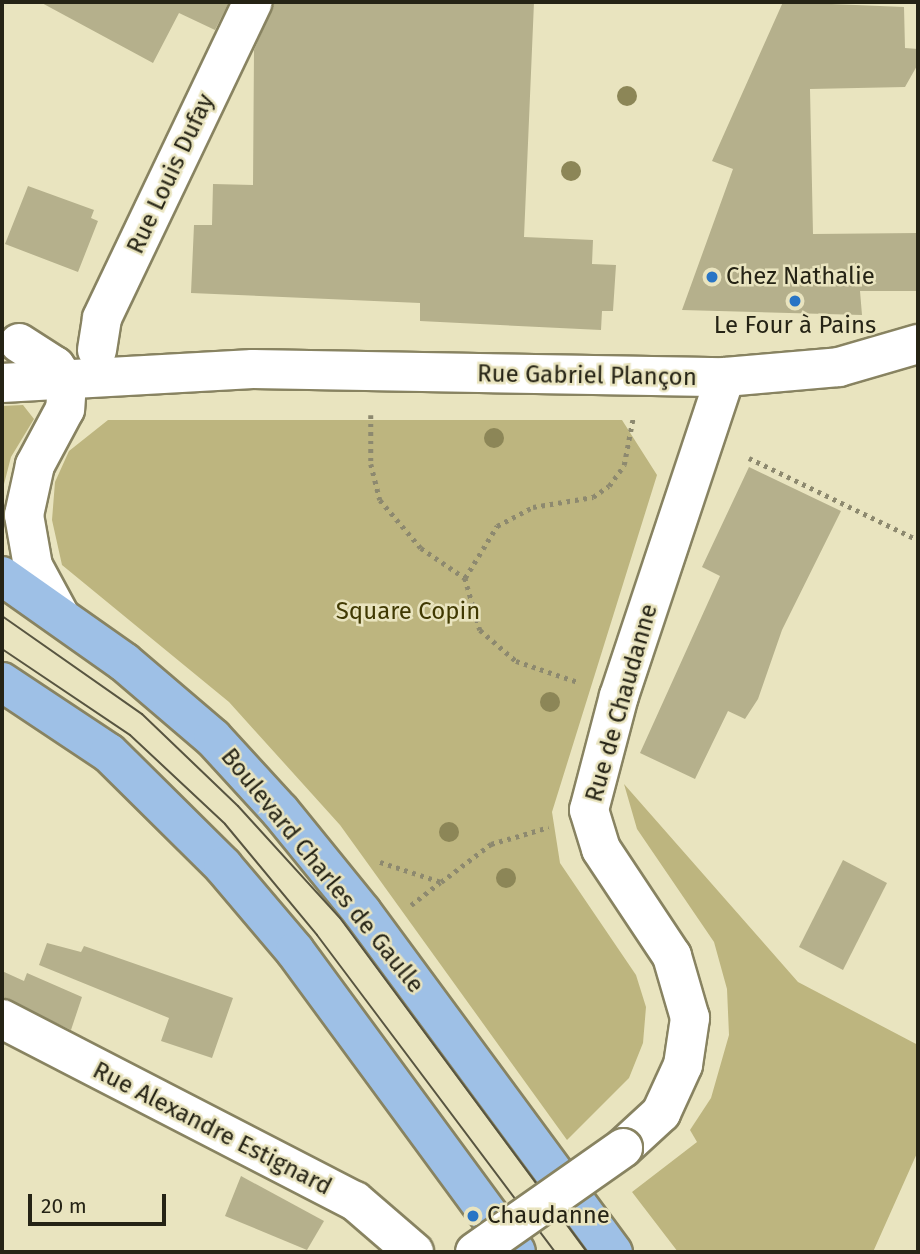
<!DOCTYPE html>
<meta charset="utf-8">
<style>
body{margin:0}
#map{position:relative;width:920px;height:1254px;overflow:hidden;background:#e9e4bf;font-family:"Fira Sans",sans-serif}
div>[style]{position:absolute}
.green>*{inset:0;background:#bdb57f}
.building>*{inset:0;background:#b5b08c}
.path>*{height:4.5px;margin-top:-2.25px;transform-origin:0;background:repeating-linear-gradient(90deg,#8d896f 0 3.5px,transparent 0 8.5px)}
.roads{filter:drop-shadow(2px 0 #888361) drop-shadow(-2px 0 #888361) drop-shadow(0 2px #888361) drop-shadow(0 -2px #888361)}
.minor>*{height:38px;margin:-19px;padding:0 19px;transform-origin:19px;border-radius:19px;background:#fff}
.major>*{height:38px;margin:-19px;padding:0 19px;transform-origin:19px;border-radius:19px;background:#9ec0e6}
.tram>*{height:2px;margin:-1px;padding:0 1px;transform-origin:1px;border-radius:1px;background:#585541}
.bridges{filter:drop-shadow(2px 0 #888361) drop-shadow(-2px 0 #888361) drop-shadow(0 2px #888361) drop-shadow(0 -2px #888361)}
.minor-bridge>*{height:38px;margin:-19px;padding:0 19px;transform-origin:19px;border-radius:19px;background:#fff}
.trees>*{width:20px;height:20px;margin:-10px;border-radius:50%;background:#8c8657}
.dots>*{width:19px;height:19px;translate:-50% -50%;box-sizing:border-box;border:4px solid #e9e4bf;border-radius:50%}
span{translate:-50% -50%;white-space:nowrap;text-align:center;line-height:1.15;-webkit-text-stroke:5px #e9e4bf;paint-order:stroke}
.street-label{font-size:24px;color:#252315}
.poi-label{font-size:24px;color:#252315}
.left{translate:0 -50%;text-align:left}
.park-label{font-size:24px;color:#403902}
.frame{position:absolute;inset:0;border:4px solid #252315;pointer-events:none}
.scale{position:absolute;left:28px;top:1194px;width:138px;height:32px;box-sizing:border-box;border:4px solid #252315;border-top:0;padding-left:9px;font-size:21px;line-height:24px;white-space:nowrap;color:#252315;-webkit-text-stroke:5px #e9e4bf;paint-order:stroke}
</style>
<div id="map">
<div class="green">
<i style="clip-path:polygon(23px 405px,34px 419px,11px 457px,2px 492px,2px 406px)"></i>
<i style="clip-path:polygon(108px 420px,622px 420px,657px 475px,552px 812px,560px 863px,636px 975px,646px 1007px,643px 1043px,629px 1078px,567px 1140px,340px 825px,229px 702px,62px 565px,52px 520px,55px 482px,69px 451px)"></i>
<i style="clip-path:polygon(624px 784px,798px 982px,918px 1045px,918px 1151px,873px 1252px,678px 1252px,632px 1192px,697px 1142px,690px 1130px,711px 1098px,729px 1035px,727px 989px,714px 942px,637px 829px)"></i>
</div>
<div class="building">
<i style="clip-path:polygon(40px 2px,229px 2px,215px 30px,179px 13px,153px 63px)"></i>
<i style="clip-path:polygon(275px 2px,534px 2px,524px 237px,593px 240px,592px 264px,616px 265px,613px 311px,602px 311px,601px 330px,420px 321px,420px 303px,191px 293px,194px 225px,212px 225px,213px 184px,253px 185px,254px 50px)"></i>
<i style="clip-path:polygon(783px 2px,904px 7px,905px 48px,918px 49px,918px 64px,905px 87px,810px 89px,813px 234px,918px 233px,918px 291px,860px 291px,862px 315px,682px 310px,733px 169px,712px 161px)"></i>
<i style="clip-path:polygon(28px 186px,94px 210px,91px 218px,98px 221px,78px 272px,5px 244px)"></i>
<i style="clip-path:polygon(749px 467px,841px 511px,782px 630px,758px 699px,745px 719px,728px 711px,695px 779px,640px 753px,720px 576px,702px 567px)"></i>
<i style="clip-path:polygon(843px 860px,887px 883px,843px 970px,799px 947px)"></i>
<i style="clip-path:polygon(47px 943px,81px 952px,84px 946px,233px 998px,212px 1058px,161px 1041px,169px 1018px,39px 965px)"></i>
<i style="clip-path:polygon(2px 971px,24px 981px,27px 973px,82px 997px,71px 1030px,2px 997px)"></i>
<i style="clip-path:polygon(241px 1176px,324px 1221px,307px 1250px,225px 1216px)"></i>
</div>
<div class="path">
<i style="left:371px;top:415px;width:49px;rotate:90deg"></i>
<i style="left:371px;top:464px;width:37px;rotate:76deg"></i>
<i style="left:380px;top:500px;width:63px;rotate:49.5deg"></i>
<i style="left:421px;top:548px;width:53px;rotate:34.3deg"></i>
<i style="left:465px;top:578px;width:54px;rotate:73.9deg"></i>
<i style="left:480px;top:630px;width:48px;rotate:40.7deg"></i>
<i style="left:516px;top:661px;width:65px;rotate:18.7deg"></i>
<i style="left:749px;top:458px;width:188px;rotate:25.9deg"></i>
<i style="left:465px;top:578px;width:61px;rotate:-58.4deg"></i>
<i style="left:497px;top:526px;width:41px;rotate:-27.8deg"></i>
<i style="left:533px;top:507px;width:61px;rotate:-9.5deg"></i>
<i style="left:593px;top:497px;width:19px;rotate:-35deg"></i>
<i style="left:609px;top:486px;width:26px;rotate:-54deg"></i>
<i style="left:624px;top:465px;width:48px;rotate:-79.2deg"></i>
<i style="left:380px;top:862px;width:64px;rotate:18.2deg"></i>
<i style="left:441px;top:882px;width:63px;rotate:-37.2deg"></i>
<i style="left:491px;top:844px;width:60px;rotate:-16.3deg"></i>
<i style="left:411px;top:905px;width:37px;rotate:-38deg"></i>
</div>
<div class="roads">
<div class="minor">
<i style="left:19px;top:343px;width:43px;rotate:32.6deg"></i>
<i style="left:55px;top:366px;width:21px;rotate:55deg"></i>
<i style="left:67px;top:383px;width:26px;rotate:94deg"></i>
<i style="left:65px;top:409px;width:64px;rotate:118.2deg"></i>
<i style="left:35px;top:465px;width:51px;rotate:102.4deg"></i>
<i style="left:24px;top:515px;width:52px;rotate:80deg"></i>
<i style="left:33px;top:566px;width:55px;rotate:61.6deg"></i>
<i style="left:97px;top:350px;width:32px;rotate:-81deg"></i>
<i style="left:102px;top:318px;width:350px;rotate:-64.5deg"></i>
<i style="left:2px;top:383px;width:251px;rotate:-3.2deg"></i>
<i style="left:253px;top:369px;width:472px;rotate:1deg"></i>
<i style="left:725px;top:377px;width:114px;rotate:-5deg"></i>
<i style="left:839px;top:367px;width:82px;rotate:-16.2deg"></i>
<i style="left:2px;top:1019px;width:397px;rotate:27.3deg"></i>
<i style="left:355px;top:1201px;width:78px;rotate:40.8deg"></i>
<i style="left:623px;top:1148px;width:52px;rotate:-42.6deg"></i>
<i style="left:661px;top:1113px;width:53px;rotate:-65.4deg"></i>
<i style="left:683px;top:1065px;width:48px;rotate:-81.5deg"></i>
<i style="left:690px;top:1018px;width:65px;rotate:-106.2deg"></i>
<i style="left:672px;top:956px;width:128px;rotate:-123.6deg"></i>
<i style="left:601px;top:849px;width:41px;rotate:-107.1deg"></i>
<i style="left:589px;top:810px;width:118px;rotate:-75.3deg"></i>
<i style="left:619px;top:696px;width:336px;rotate:-71.6deg"></i>
</div>
<div class="major">
<i style="left:2px;top:576px;width:149px;rotate:35.2deg"></i>
<i style="left:124px;top:662px;width:117px;rotate:40.5deg"></i>
<i style="left:213px;top:738px;width:99px;rotate:47.5deg"></i>
<i style="left:280px;top:811px;width:130px;rotate:50.9deg"></i>
<i style="left:362px;top:912px;width:423px;rotate:53.6deg"></i>
<i style="left:2px;top:682px;width:128px;rotate:33.6deg"></i>
<i style="left:109px;top:753px;width:161px;rotate:44.7deg"></i>
<i style="left:223px;top:866px;width:111px;rotate:49.7deg"></i>
<i style="left:295px;top:951px;width:373px;rotate:53.7deg"></i>
</div>
</div>
<div class="tram">
<i style="left:2px;top:616px;width:171px;rotate:35deg"></i>
<i style="left:142px;top:714px;width:133px;rotate:43.8deg"></i>
<i style="left:238px;top:806px;width:151px;rotate:47.7deg"></i>
<i style="left:340px;top:918px;width:415px;rotate:53.5deg"></i>
<i style="left:2px;top:649px;width:154px;rotate:33.9deg"></i>
<i style="left:130px;top:735px;width:130px;rotate:43.1deg"></i>
<i style="left:225px;top:824px;width:144px;rotate:50.3deg"></i>
<i style="left:317px;top:935px;width:396px;rotate:53.1deg"></i>
</div>
<div class="bridges">
<div class="minor-bridge">
<i style="left:475px;top:1252px;width:181px;rotate:-35.1deg"></i>
</div>
</div>
<div class="trees">
<i style="left:627px;top:96px"></i>
<i style="left:571px;top:171px"></i>
<i style="left:494px;top:438px"></i>
<i style="left:550px;top:702px"></i>
<i style="left:449px;top:832px"></i>
<i style="left:506px;top:878px"></i>
</div>
<div class="dots">
<i style="left:712px;top:277px;background:#2975c5"></i>
<i style="left:795px;top:301px;background:#2975c5"></i>
<i style="left:473px;top:1216px;background:#2975c5"></i>
</div>
<div class="street-label">
<span style="left:171px;top:174px;rotate:-65deg">Rue Louis Dufay</span>
<span style="left:587px;top:376px;rotate:1deg">Rue Gabriel Plançon</span>
<span style="left:622px;top:703px;rotate:-74deg">Rue de Chaudanne</span>
<span style="left:322px;top:871px;rotate:51deg">Boulevard Charles de Gaulle</span>
<span style="left:212px;top:1129px;rotate:27deg">Rue Alexandre Estignard</span>
</div>
<div class="poi-label">
<span class="left" style="left:726px;top:277px">Chez Nathalie</span>
<span style="left:795px;top:326px">Le Four à Pains</span>
<span class="left" style="left:487px;top:1216px">Chaudanne</span>
</div>
<div class="park-label">
<span style="left:408px;top:612px">Square Copin</span>
</div>
<div class="frame"></div>
<div class="scale">20 m</div>
</div>
